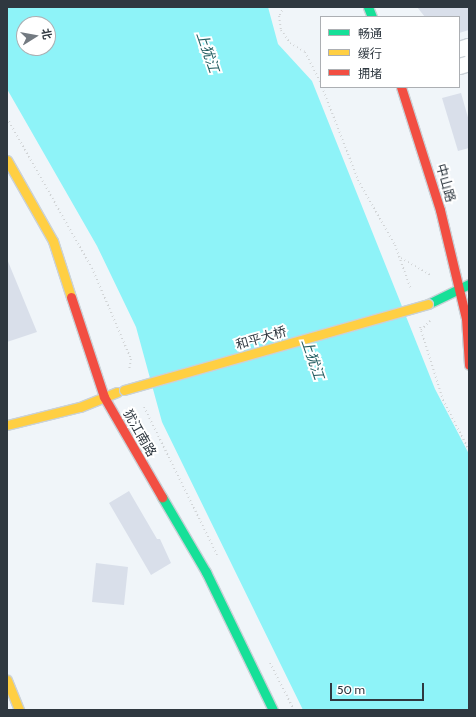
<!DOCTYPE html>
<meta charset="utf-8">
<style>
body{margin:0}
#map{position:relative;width:476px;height:717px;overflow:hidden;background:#f0f5f9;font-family:Cabin,"Noto Sans SC",sans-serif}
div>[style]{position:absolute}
.water>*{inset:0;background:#8ef3f8}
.building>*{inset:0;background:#d9dfea}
.path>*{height:2px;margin-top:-1px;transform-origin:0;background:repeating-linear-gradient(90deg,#d1d4d6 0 1px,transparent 0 4px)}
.roads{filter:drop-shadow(1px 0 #cad1d7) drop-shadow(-1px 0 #cad1d7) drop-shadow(0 1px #cad1d7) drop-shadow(0 -1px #cad1d7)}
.street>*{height:15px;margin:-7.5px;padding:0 7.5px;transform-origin:7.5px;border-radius:7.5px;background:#fdfefe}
.fast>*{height:9px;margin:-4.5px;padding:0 4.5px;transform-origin:4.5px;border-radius:4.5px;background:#16e098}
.slow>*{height:9px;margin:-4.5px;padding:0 4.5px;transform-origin:4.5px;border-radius:4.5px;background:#ffcf43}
.jam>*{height:9px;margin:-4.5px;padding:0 4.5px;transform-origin:4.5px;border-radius:4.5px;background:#f24e42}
.bridges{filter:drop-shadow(1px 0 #cad1d7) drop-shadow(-1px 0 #cad1d7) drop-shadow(0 1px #cad1d7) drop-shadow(0 -1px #cad1d7)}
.slow-bridge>*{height:9px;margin:-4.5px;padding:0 4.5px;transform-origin:4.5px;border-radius:4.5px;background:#ffcf43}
span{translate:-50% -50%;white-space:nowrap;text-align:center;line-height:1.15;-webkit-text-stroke:4px #fff;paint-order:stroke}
.street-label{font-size:13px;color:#2f3840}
.water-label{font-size:14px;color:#225d60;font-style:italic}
.frame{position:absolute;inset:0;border:8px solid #2f3840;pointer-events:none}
.legend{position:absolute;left:320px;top:16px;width:140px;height:72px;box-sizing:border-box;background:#fff;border:1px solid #acafb3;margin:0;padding:5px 7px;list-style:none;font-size:12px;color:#2f3840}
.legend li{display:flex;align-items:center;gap:8px;height:20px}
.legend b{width:20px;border:1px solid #acafb3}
.north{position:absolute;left:16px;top:16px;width:40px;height:40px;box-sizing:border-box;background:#fff;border:1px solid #acafb3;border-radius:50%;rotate:79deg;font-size:11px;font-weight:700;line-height:16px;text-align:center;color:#2f3840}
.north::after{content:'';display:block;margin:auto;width:14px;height:18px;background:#737a81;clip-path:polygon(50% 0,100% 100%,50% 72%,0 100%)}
.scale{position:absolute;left:330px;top:683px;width:94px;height:18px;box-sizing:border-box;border:2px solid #2f3840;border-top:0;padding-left:5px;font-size:12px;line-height:14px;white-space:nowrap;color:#2f3840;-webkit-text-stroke:3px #fff;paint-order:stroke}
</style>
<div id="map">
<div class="water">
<i style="clip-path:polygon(evenodd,7px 7px,268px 7px,278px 44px,312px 81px,435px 389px,469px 454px,469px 710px,303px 710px,162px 422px,136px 327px,97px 246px,7px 89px,7px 7px,24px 24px,48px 24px,48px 48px,24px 48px,24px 24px)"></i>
</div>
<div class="building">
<i style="clip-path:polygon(417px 7px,469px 7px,469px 30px,459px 33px,459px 17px,425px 17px)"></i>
<i style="clip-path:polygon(461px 93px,469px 121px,469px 148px,458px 151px,442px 98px)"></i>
<i style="clip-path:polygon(7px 259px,37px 332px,7px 342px)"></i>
<i style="clip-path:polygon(129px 491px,157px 539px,160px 539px,171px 563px,151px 575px,109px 503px)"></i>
<i style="clip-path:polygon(96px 563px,128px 567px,124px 605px,92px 602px)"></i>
</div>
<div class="path">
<i style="left:284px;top:7px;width:10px;rotate:119deg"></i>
<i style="left:279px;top:16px;width:14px;rotate:82deg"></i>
<i style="left:281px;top:30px;width:16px;rotate:55deg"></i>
<i style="left:290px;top:43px;width:17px;rotate:31deg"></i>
<i style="left:305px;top:52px;width:36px;rotate:63deg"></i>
<i style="left:322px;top:87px;width:100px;rotate:68.8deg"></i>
<i style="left:358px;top:180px;width:75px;rotate:60.4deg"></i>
<i style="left:395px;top:245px;width:45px;rotate:70.3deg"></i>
<i style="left:7px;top:118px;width:172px;rotate:60.5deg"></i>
<i style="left:92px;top:268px;width:99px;rotate:66.8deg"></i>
<i style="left:131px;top:359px;width:11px;rotate:100deg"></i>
<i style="left:401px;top:258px;width:34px;rotate:30deg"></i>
<i style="left:420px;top:327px;width:77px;rotate:72.5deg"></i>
<i style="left:443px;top:400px;width:56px;rotate:62.5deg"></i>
<i style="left:421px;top:330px;width:13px;rotate:-45deg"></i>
<i style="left:144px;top:407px;width:165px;rotate:63.7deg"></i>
<i style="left:270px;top:663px;width:53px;rotate:62.9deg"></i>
</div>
<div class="roads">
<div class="street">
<i style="left:459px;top:49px;width:9px;rotate:-18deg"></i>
<i style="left:468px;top:46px;width:4px;rotate:76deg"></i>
<i style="left:459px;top:66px;width:10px;rotate:-17deg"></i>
</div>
<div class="fast">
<i style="left:368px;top:7px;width:11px;rotate:68deg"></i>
<i style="left:428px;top:304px;width:46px;rotate:-26deg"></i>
<i style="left:162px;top:497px;width:87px;rotate:59.6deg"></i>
<i style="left:206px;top:572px;width:153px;rotate:64.1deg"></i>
</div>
<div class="slow">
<i style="left:7px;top:160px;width:93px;rotate:60.4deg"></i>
<i style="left:53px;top:241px;width:59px;rotate:72.2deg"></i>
<i style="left:7px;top:425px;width:75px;rotate:-13.9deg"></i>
<i style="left:80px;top:407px;width:40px;rotate:-22deg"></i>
<i style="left:7px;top:680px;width:32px;rotate:68deg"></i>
</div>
<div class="jam">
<i style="left:401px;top:87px;width:129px;rotate:72.4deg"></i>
<i style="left:440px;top:210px;width:111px;rotate:76.5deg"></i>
<i style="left:466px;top:318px;width:47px;rotate:86.3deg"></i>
<i style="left:71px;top:297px;width:105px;rotate:71.7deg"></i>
<i style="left:104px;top:397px;width:116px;rotate:59.9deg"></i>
</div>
</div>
<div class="bridges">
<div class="slow-bridge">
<i style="left:124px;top:390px;width:316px;rotate:-15.8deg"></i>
</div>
</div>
<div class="street-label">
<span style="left:446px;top:183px;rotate:74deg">中山路</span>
<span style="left:261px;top:338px;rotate:-16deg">和平大桥</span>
<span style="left:140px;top:433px;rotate:60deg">犹江南路</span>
</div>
<div class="water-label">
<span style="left:208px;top:52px;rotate:71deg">上犹江</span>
<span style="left:313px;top:359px;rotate:71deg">上犹江</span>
</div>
<div class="frame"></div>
<ul class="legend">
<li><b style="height:5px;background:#16e098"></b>畅通</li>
<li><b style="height:5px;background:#ffcf43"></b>缓行</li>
<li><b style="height:5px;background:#f24e42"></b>拥堵</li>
</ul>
<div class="north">北</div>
<div class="scale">50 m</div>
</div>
